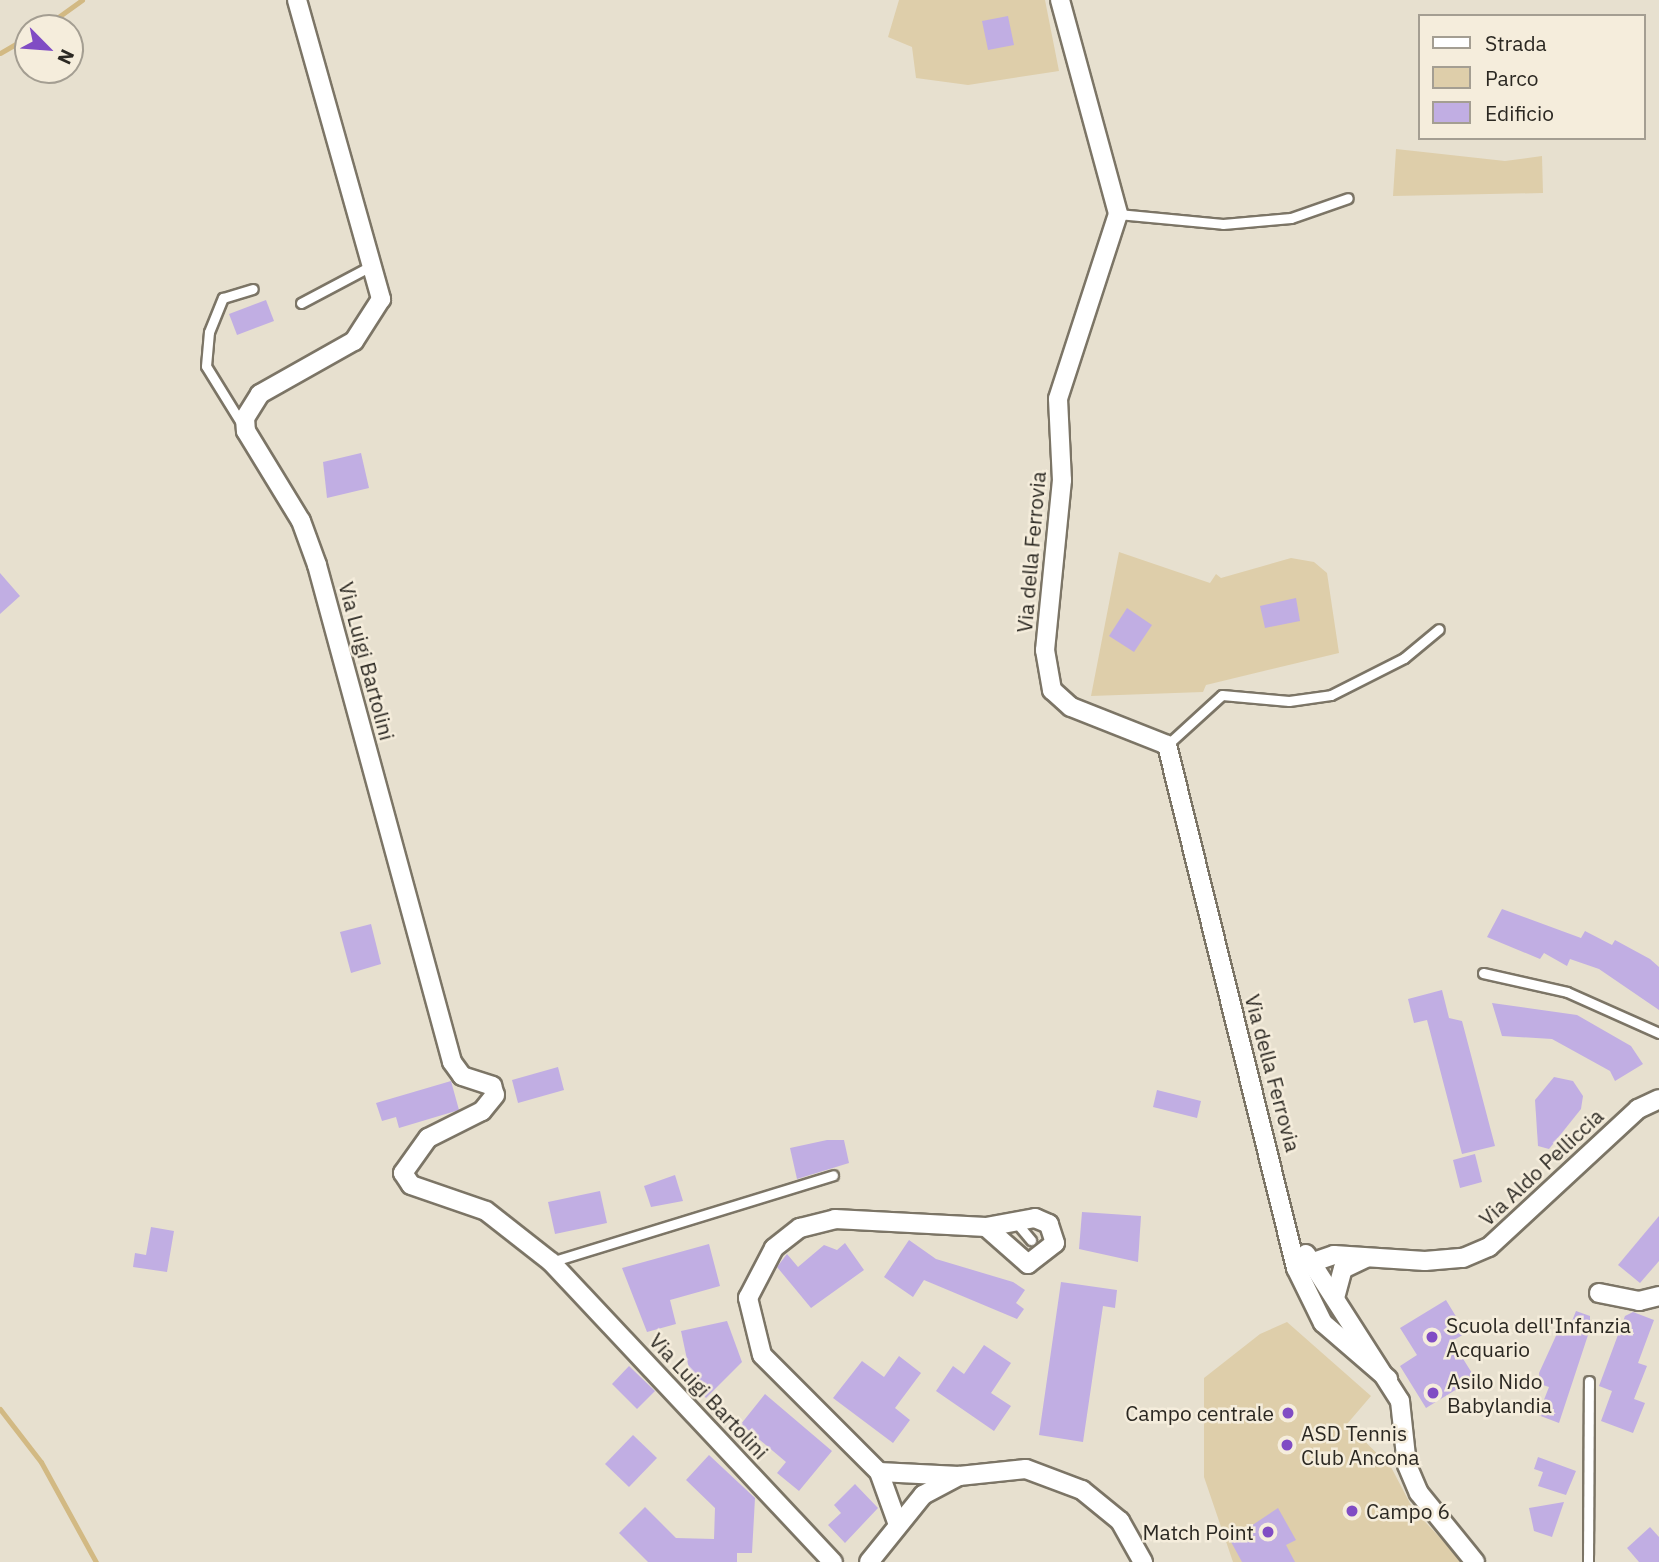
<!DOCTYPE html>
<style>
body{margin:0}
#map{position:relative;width:1659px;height:1562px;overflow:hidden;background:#e7e0cf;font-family:"IBM Plex Sans",sans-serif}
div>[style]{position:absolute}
.green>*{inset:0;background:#deceaa}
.stream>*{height:5px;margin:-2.5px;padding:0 2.5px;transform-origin:2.5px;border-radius:2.5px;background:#d2b983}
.building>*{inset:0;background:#c1aee3}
.roads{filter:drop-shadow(2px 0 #7c7566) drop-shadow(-2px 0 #7c7566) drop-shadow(0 2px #7c7566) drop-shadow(0 -2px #7c7566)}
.lane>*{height:9px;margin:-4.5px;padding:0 4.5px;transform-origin:4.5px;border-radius:4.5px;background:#fff}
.street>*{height:18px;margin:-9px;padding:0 9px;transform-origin:9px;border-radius:9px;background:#fff}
.dots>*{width:19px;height:19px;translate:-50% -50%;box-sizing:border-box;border:4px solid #f5eddc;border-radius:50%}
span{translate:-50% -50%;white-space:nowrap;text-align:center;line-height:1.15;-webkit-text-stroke:5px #f5eddc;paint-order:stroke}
.street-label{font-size:21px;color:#2b2822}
.poi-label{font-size:21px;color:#2b2822}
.left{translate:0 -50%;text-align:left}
.right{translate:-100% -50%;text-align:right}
.legend{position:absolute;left:1418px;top:14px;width:228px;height:126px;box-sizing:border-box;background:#f5eddc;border:2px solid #a49e92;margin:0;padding:9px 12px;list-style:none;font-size:21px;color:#2b2822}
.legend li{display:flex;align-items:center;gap:14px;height:35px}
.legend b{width:35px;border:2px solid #a49e92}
.north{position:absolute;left:14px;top:14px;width:70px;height:70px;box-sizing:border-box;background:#f5eddc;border:2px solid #a49e92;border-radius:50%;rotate:115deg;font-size:19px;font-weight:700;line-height:28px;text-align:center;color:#2b2822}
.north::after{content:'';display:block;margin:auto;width:24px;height:32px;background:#804cc4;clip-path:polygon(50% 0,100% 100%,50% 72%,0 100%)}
</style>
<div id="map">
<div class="green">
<i style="clip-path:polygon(899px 0,1045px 0,1059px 71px,968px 85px,916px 78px,912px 47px,888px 37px)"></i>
<i style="clip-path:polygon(1396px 149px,1505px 161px,1542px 156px,1543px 193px,1393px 196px)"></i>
<i style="clip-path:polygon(1119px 552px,1210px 583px,1216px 574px,1221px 578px,1291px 558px,1314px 562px,1327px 573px,1339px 653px,1206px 685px,1203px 692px,1091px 696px)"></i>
<i style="clip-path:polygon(1287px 1322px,1371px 1396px,1347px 1424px,1391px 1467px,1413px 1509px,1463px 1562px,1233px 1562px,1204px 1477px,1204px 1378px,1260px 1334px)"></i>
</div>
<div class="stream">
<i style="left:43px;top:28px;width:48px;rotate:-35.7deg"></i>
<i style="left:0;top:53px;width:32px;rotate:-30deg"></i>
<i style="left:0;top:1409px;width:67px;rotate:52.3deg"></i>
<i style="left:41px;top:1462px;width:114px;rotate:61.2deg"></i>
</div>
<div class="building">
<i style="clip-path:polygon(1008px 16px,1014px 45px,988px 50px,982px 21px)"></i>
<i style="clip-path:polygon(266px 300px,274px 321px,237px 335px,229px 314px)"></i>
<i style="clip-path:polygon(361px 453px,369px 488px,327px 498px,323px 462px)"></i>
<i style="clip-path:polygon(0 573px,20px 596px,0 614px)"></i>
<i style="clip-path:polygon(1296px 598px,1300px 621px,1265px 628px,1260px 606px)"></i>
<i style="clip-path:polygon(1127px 608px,1152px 625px,1134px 652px,1109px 636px)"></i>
<i style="clip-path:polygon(1502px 909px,1581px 938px,1585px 931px,1612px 945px,1615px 940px,1650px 959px,1659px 967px,1659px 1010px,1599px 969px,1570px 959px,1567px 966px,1544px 953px,1540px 959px,1487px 937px)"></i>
<i style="clip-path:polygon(371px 924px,381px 964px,351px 973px,340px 932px)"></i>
<i style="clip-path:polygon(1442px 990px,1449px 1018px,1462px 1021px,1495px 1146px,1462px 1154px,1427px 1020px,1414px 1023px,1408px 999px)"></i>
<i style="clip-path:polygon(1492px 1003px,1577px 1015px,1631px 1046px,1643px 1064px,1615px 1081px,1610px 1071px,1552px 1039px,1502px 1036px)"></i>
<i style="clip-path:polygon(558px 1067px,564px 1090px,518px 1103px,512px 1080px)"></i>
<i style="clip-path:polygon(1554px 1077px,1573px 1081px,1583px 1096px,1581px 1109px,1549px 1149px,1538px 1146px,1535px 1100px)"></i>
<i style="clip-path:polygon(451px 1081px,459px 1110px,399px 1128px,396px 1117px,382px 1121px,376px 1103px)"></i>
<i style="clip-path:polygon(1157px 1090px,1201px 1101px,1197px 1118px,1153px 1107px)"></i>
<i style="clip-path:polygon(827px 1140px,844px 1140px,849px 1163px,797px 1179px,790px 1148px)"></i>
<i style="clip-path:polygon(1475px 1154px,1482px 1182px,1460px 1188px,1453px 1160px)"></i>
<i style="clip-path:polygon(675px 1175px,683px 1201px,651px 1207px,644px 1186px)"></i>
<i style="clip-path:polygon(600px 1191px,607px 1223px,555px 1234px,548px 1202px)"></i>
<i style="clip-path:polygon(1082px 1212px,1141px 1216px,1138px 1262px,1079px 1249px)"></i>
<i style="clip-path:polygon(1659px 1216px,1659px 1261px,1640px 1283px,1618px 1265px)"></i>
<i style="clip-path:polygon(151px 1227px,174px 1231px,167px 1272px,133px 1267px,135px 1253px,146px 1255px)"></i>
<i style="clip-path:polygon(909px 1240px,936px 1259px,1013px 1282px,1025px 1290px,1016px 1303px,1024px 1309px,1017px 1319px,924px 1280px,913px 1297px,884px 1277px)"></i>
<i style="clip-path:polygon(845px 1243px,864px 1270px,811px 1308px,777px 1267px,787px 1254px,798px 1267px,824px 1245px,837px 1250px)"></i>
<i style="clip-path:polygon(709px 1244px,720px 1286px,670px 1300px,676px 1324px,647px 1332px,622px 1268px)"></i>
<i style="clip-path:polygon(1061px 1282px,1117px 1290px,1115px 1308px,1103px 1306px,1083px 1442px,1039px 1435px)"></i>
<i style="clip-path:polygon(1446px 1300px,1466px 1333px,1452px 1341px,1475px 1378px,1426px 1408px,1400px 1366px,1417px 1355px,1400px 1328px)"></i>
<i style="clip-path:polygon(1576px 1311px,1590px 1316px,1590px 1329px,1559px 1423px,1538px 1415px,1549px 1387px,1540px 1384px,1539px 1373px,1560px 1327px,1568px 1331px)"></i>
<i style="clip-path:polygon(1633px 1312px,1654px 1320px,1638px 1363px,1647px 1366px,1634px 1399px,1645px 1403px,1633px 1433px,1601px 1421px,1612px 1391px,1599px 1386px,1625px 1316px)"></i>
<i style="clip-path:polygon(727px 1321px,742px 1362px,706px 1398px,692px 1383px,681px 1331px)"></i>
<i style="clip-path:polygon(984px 1345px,1011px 1363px,991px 1393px,1011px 1406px,994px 1431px,936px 1391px,953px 1366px,964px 1374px)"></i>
<i style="clip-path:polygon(899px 1356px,921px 1373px,895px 1408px,910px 1420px,893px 1443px,833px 1398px,862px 1361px,884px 1377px)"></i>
<i style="clip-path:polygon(629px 1366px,655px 1391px,637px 1409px,612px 1384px)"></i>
<i style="clip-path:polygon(765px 1394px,832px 1451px,799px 1491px,777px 1473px,786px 1462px,741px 1424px)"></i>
<i style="clip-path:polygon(633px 1435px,657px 1458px,629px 1487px,605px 1464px)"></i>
<i style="clip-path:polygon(709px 1455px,755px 1498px,752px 1553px,737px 1553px,737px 1562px,648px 1562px,619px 1533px,645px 1507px,676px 1538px,714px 1539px,715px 1508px,686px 1480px)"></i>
<i style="clip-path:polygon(1538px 1457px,1576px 1471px,1566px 1495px,1538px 1486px,1543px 1472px,1534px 1469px)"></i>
<i style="clip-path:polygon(855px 1484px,878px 1508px,845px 1543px,828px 1525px,841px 1513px,834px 1505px)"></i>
<i style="clip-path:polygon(1564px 1502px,1552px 1537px,1534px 1531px,1529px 1508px)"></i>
<i style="clip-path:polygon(1278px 1508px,1296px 1540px,1286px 1545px,1295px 1562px,1242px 1562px,1230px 1540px)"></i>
<i style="clip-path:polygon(1650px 1527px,1659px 1537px,1659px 1562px,1639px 1562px,1627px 1548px)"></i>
</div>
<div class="roads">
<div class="lane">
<i style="left:1118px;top:214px;width:105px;rotate:5.4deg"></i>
<i style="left:1223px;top:224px;width:68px;rotate:-5deg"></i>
<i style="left:1291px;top:218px;width:60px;rotate:-19.3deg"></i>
<i style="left:301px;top:303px;width:79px;rotate:-27.9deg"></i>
<i style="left:243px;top:426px;width:70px;rotate:-121.7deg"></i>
<i style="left:206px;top:366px;width:34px;rotate:-85deg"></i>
<i style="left:209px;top:332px;width:37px;rotate:-68deg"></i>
<i style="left:223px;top:298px;width:31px;rotate:-17deg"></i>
<i style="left:1167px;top:745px;width:74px;rotate:-42.3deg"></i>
<i style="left:1222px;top:695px;width:67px;rotate:5.1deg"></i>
<i style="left:1289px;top:701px;width:42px;rotate:-8.1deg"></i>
<i style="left:1331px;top:695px;width:82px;rotate:-26.9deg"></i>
<i style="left:1404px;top:658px;width:45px;rotate:-39.6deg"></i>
<i style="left:1483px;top:973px;width:86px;rotate:12.7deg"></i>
<i style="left:1567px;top:992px;width:101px;rotate:24deg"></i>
<i style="left:1015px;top:1221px;width:25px;rotate:50deg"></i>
<i style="left:551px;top:1262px;width:295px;rotate:-17.1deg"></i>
<i style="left:1588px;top:1562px;width:181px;rotate:-89.7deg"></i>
</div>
<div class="street">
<i style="left:297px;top:0;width:311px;rotate:74.3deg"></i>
<i style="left:381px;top:299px;width:50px;rotate:122.7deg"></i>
<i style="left:354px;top:341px;width:108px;rotate:150.6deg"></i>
<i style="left:260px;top:394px;width:28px;rotate:122deg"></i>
<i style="left:245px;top:418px;width:13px;rotate:86deg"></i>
<i style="left:246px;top:431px;width:105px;rotate:58.6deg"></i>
<i style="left:301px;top:521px;width:47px;rotate:70deg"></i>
<i style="left:317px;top:565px;width:515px;rotate:74.8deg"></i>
<i style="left:452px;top:1062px;width:17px;rotate:54deg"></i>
<i style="left:462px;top:1076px;width:32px;rotate:18deg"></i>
<i style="left:492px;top:1086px;width:9px;rotate:72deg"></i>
<i style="left:495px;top:1095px;width:21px;rotate:129deg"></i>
<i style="left:482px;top:1111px;width:60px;rotate:153.4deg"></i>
<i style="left:428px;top:1138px;width:43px;rotate:125.5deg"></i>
<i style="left:403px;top:1173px;width:14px;rotate:56deg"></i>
<i style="left:411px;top:1185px;width:79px;rotate:19.1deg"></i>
<i style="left:486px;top:1211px;width:83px;rotate:38.1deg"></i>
<i style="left:551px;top:1262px;width:412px;rotate:46.8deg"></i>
<i style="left:1060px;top:0;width:222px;rotate:74.8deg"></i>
<i style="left:1118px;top:214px;width:194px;rotate:108deg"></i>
<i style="left:1058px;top:399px;width:81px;rotate:87.2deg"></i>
<i style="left:1062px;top:480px;width:171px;rotate:95.7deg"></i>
<i style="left:1045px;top:650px;width:41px;rotate:80.1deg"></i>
<i style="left:1052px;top:690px;width:25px;rotate:42deg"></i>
<i style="left:1071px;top:707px;width:103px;rotate:21.6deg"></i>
<i style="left:1167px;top:745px;width:539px;rotate:76.14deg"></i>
<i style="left:1296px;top:1268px;width:61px;rotate:63.9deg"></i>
<i style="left:1323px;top:1323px;width:86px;rotate:40.7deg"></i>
<i style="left:1306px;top:1254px;width:174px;rotate:57.4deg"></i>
<i style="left:1400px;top:1401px;width:64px;rotate:83.8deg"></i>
<i style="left:1407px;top:1465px;width:30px;rotate:67deg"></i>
<i style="left:1419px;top:1493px;width:89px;rotate:50.9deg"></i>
<i style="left:1296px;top:1268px;width:40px;rotate:-18.9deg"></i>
<i style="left:1334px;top:1255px;width:91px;rotate:3.8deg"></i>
<i style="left:1425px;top:1261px;width:38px;rotate:-5deg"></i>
<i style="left:1463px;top:1258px;width:28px;rotate:-23deg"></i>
<i style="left:1489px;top:1247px;width:203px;rotate:-42.8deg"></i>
<i style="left:1638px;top:1109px;width:23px;rotate:-25deg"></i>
<i style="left:1599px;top:1293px;width:41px;rotate:11.3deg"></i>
<i style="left:1639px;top:1301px;width:21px;rotate:-14deg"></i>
<i style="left:1335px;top:1298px;width:30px;rotate:-75deg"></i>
<i style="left:1343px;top:1269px;width:25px;rotate:-26deg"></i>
<i style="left:879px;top:1472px;width:53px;rotate:70.2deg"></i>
<i style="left:959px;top:1476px;width:80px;rotate:-177.1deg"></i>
<i style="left:879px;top:1472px;width:165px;rotate:-135deg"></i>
<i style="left:762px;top:1355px;width:59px;rotate:-103.8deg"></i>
<i style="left:748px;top:1298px;width:56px;rotate:-62.5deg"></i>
<i style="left:774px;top:1248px;width:33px;rotate:-38deg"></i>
<i style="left:800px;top:1228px;width:36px;rotate:-14deg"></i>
<i style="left:835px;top:1219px;width:151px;rotate:3deg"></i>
<i style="left:986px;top:1227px;width:56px;rotate:41.4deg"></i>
<i style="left:1028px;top:1264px;width:34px;rotate:-38deg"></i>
<i style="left:1055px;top:1243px;width:20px;rotate:-108deg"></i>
<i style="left:1049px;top:1224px;width:15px;rotate:-157deg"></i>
<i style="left:1035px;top:1218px;width:50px;rotate:169.6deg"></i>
<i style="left:869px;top:1562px;width:86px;rotate:-51.1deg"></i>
<i style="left:923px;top:1495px;width:41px;rotate:-27.8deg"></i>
<i style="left:959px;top:1476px;width:67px;rotate:-6deg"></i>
<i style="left:1026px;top:1469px;width:60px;rotate:20.6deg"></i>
<i style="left:1082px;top:1490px;width:49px;rotate:39.2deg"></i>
<i style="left:1120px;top:1521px;width:47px;rotate:60.7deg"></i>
</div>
</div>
<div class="dots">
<i style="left:1432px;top:1337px;background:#804cc4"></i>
<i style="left:1433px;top:1393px;background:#804cc4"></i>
<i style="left:1288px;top:1413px;background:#804cc4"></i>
<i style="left:1287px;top:1445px;background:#804cc4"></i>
<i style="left:1352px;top:1511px;background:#804cc4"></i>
<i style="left:1268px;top:1532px;background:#804cc4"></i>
</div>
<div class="street-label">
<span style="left:1031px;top:552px;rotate:-85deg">Via della Ferrovia</span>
<span style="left:367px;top:661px;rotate:75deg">Via Luigi Bartolini</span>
<span style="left:1273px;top:1073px;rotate:75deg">Via della Ferrovia</span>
<span style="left:1541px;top:1167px;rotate:-43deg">Via Aldo Pelliccia</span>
<span style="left:709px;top:1396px;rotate:47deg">Via Luigi Bartolini</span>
</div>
<div class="poi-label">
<span class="left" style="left:1446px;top:1337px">Scuola dell'Infanzia<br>Acquario</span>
<span class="left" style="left:1447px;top:1393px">Asilo Nido<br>Babylandia</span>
<span class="right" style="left:1274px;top:1413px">Campo centrale</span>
<span class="left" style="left:1301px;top:1445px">ASD Tennis<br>Club Ancona</span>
<span class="left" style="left:1366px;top:1511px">Campo 6</span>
<span class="right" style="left:1254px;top:1532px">Match Point</span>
</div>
<ul class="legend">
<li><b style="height:9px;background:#fff"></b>Strada</li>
<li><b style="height:19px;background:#deceaa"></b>Parco</li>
<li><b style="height:19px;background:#c1aee3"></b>Edificio</li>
</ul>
<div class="north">N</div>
</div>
